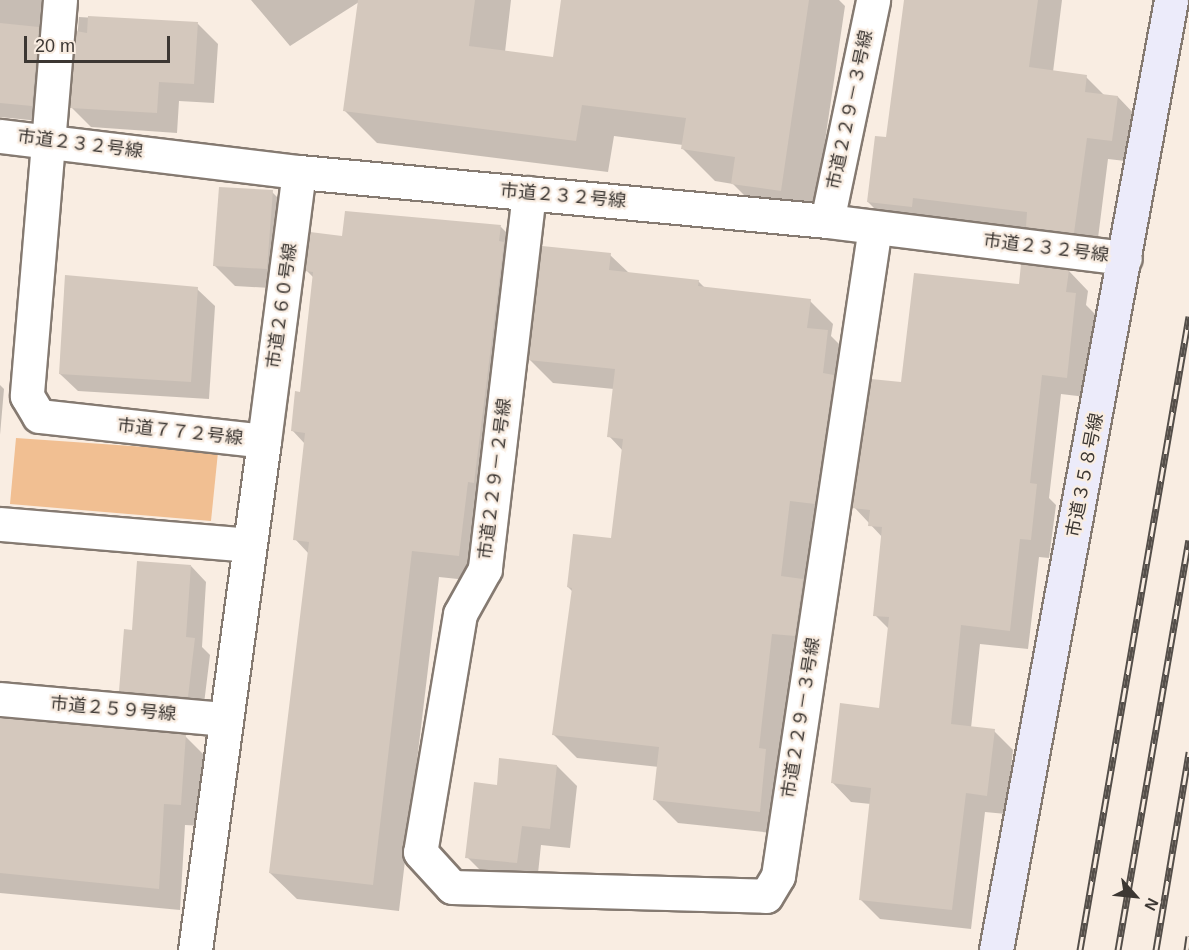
<!DOCTYPE html>
<meta charset="utf-8">
<style>
body{margin:0}
#map{position:relative;width:1189px;height:950px;overflow:hidden;background:#f9ede2;font-family:Arial,"Noto Sans JP",sans-serif}
div>[style]{position:absolute}
.green>*{inset:0;background:#f1bf92}
.shadow>*{inset:0;background:#0003}
.building>*{inset:0;background:#d4c8bd}
.roads{filter:drop-shadow(2px 0 #857a71) drop-shadow(-2px 0 #857a71) drop-shadow(0 2px #857a71) drop-shadow(0 -2px #857a71)}
.street>*{height:33px;margin:-16.5px;padding:0 16.5px;transform-origin:16.5px;border-radius:16.5px;background:#fff}
.secondary>*{height:33px;margin:-16.5px;padding:0 16.5px;transform-origin:16.5px;border-radius:16.5px;background:#ecebfa}
.rail>*{height:7px;margin-top:-3.5px;transform-origin:0;background:repeating-linear-gradient(90deg,#f9ede2 0 14px,#544e49 0 28px);box-sizing:border-box;border-block:2px solid #544e49}
span{translate:-50% -50%;white-space:nowrap;text-align:center;line-height:1.15;-webkit-text-stroke:4.5px #f9ede2;paint-order:stroke}
.street-label{font-size:18px;color:#3c3733}
.north{position:absolute;left:1105px;top:866px;width:60px;height:60px;-webkit-text-stroke:4px #f9ede2;paint-order:stroke;rotate:117deg;font-size:16px;font-weight:700;line-height:24px;text-align:center;color:#3c3733}
.north::after{content:'';display:block;margin:auto;width:21px;height:27px;background:#3c3733;clip-path:polygon(50% 0,100% 100%,50% 72%,0 100%)}
.scale{position:absolute;left:24px;top:36px;width:146px;height:27px;box-sizing:border-box;border:3px solid #3c3733;border-top:0;padding-left:8px;font-size:18px;line-height:21px;white-space:nowrap;color:#3c3733;-webkit-text-stroke:4px #f9ede2;paint-order:stroke}
</style>
<div id="map">
<div class="green">
<i style="clip-path:polygon(16px 438px,218px 452px,211px 521px,10px 504px)"></i>
</div>
<div class="shadow">
<i style="clip-path:polygon(0 0,48px 0,49px 122px,0 117px)"></i>
<i style="clip-path:polygon(251px 0,511px 0,505px 52px,554px 59px,562px 0,839px 0,845px 6px,813px 222px,765px 216px,733px 184px,715px 181px,683px 149px,683px 145px,614px 136px,608px 172px,377px 143px,345px 111px,359px 2px,290px 46px)"></i>
<i style="clip-path:polygon(905px 0,1062px 0,1053px 72px,1086px 77px,1105px 96px,1118px 97px,1139px 119px,1134px 162px,1108px 159px,1096px 254px,890px 224px,868px 202px,887px 139px)"></i>
<i style="clip-path:polygon(79px 17px,198px 24px,218px 44px,214px 103px,179px 101px,177px 133px,91px 127px,71px 107px)"></i>
<i style="clip-path:polygon(272px 192px,292px 212px,287px 289px,235px 286px,215px 266px)"></i>
<i style="clip-path:polygon(501px 227px,527px 253px,486px 582px,439px 577px,399px 911px,297px 899px,270px 873px,309px 554px,295px 539px,305px 444px,292px 430px,301px 394px,314px 278px,307px 271px,343px 238px)"></i>
<i style="clip-path:polygon(610px 255px,629px 273px,698px 281px,706px 289px,810px 301px,833px 324px,831px 336px,850px 355px,837px 526px,813px 523px,805px 583px,817px 658px,794px 656px,781px 766px,782px 834px,678px 823px,655px 800px,659px 767px,577px 758px,554px 735px,573px 592px,568px 587px,613px 539px,623px 451px,609px 436px,614px 389px,553px 383px,530px 360px)"></i>
<i style="clip-path:polygon(1069px 271px,1088px 291px,1086px 305px,1095px 314px,1086px 397px,1061px 394px,1049px 498px,1056px 505px,1049px 558px,1039px 557px,1028px 649px,980px 644px,971px 728px,994px 731px,1013px 750px,1006px 814px,985px 812px,971px 929px,880px 919px,860px 899px,871px 804px,851px 802px,832px 782px,880px 709px,889px 629px,875px 615px,883px 538px,854px 507px,903px 383px,1020px 286px)"></i>
<i style="clip-path:polygon(197px 289px,215px 306px,209px 399px,78px 391px,60px 374px)"></i>
<i style="clip-path:polygon(0 385px,4px 389px,0 435px)"></i>
<i style="clip-path:polygon(191px 566px,206px 582px,202px 647px,210px 655px,203px 712px,137px 706px,121px 690px,134px 632px)"></i>
<i style="clip-path:polygon(0 719px,185px 736px,207px 758px,203px 826px,185px 825px,180px 910px,0 893px)"></i>
<i style="clip-path:polygon(557px 766px,577px 786px,570px 848px,541px 845px,537px 883px,487px 877px,467px 857px,498px 786px)"></i>
</div>
<div class="building">
<i style="clip-path:polygon(358px 0,475px 0,469px 46px,553px 57px,561px 0,809px 0,781px 191px,731px 184px,735px 157px,681px 149px,686px 118px,582px 105px,576px 141px,343px 111px)"></i>
<i style="clip-path:polygon(904px 0,1038px 0,1029px 67px,1087px 75px,1085px 92px,1118px 96px,1112px 141px,1087px 138px,1074px 233px,1026px 227px,1027px 212px,913px 198px,912px 207px,867px 202px,875px 136px,886px 137px)"></i>
<i style="clip-path:polygon(88px 16px,198px 22px,194px 84px,159px 82px,157px 113px,70px 108px,76px 31px,87px 33px)"></i>
<i style="clip-path:polygon(0 23px,39px 27px,32px 106px,0 103px)"></i>
<i style="clip-path:polygon(219px 187px,273px 190px,267px 269px,213px 266px)"></i>
<i style="clip-path:polygon(345px 211px,501px 225px,499px 241px,504px 242px,474px 483px,468px 482px,459px 556px,412px 551px,373px 885px,269px 873px,309px 542px,293px 540px,305px 433px,291px 431px,295px 391px,300px 392px,313px 272px,305px 271px,310px 232px,342px 236px)"></i>
<i style="clip-path:polygon(542px 246px,611px 253px,609px 270px,699px 280px,698px 286px,811px 299px,807px 328px,828px 330px,823px 373px,834px 375px,815px 504px,790px 501px,781px 576px,803px 579px,795px 636px,772px 634px,759px 748px,766px 749px,760px 812px,653px 800px,659px 747px,552px 735px,572px 588px,567px 587px,573px 534px,611px 538px,623px 439px,607px 437px,615px 369px,528px 360px)"></i>
<i style="clip-path:polygon(1021px 264px,1069px 270px,1066px 292px,1076px 293px,1067px 378px,1042px 375px,1030px 483px,1037px 484px,1031px 540px,1020px 539px,1010px 631px,961px 625px,951px 724px,995px 729px,987px 796px,966px 793px,952px 910px,859px 900px,871px 788px,831px 783px,840px 703px,879px 708px,889px 617px,873px 616px,882px 527px,868px 526px,870px 510px,852px 508px,871px 379px,901px 382px,914px 273px,1019px 284px)"></i>
<i style="clip-path:polygon(65px 275px,198px 287px,191px 382px,59px 374px)"></i>
<i style="clip-path:polygon(137px 561px,191px 565px,186px 637px,195px 638px,188px 697px,119px 691px,124px 629px,132px 630px)"></i>
<i style="clip-path:polygon(0 718px,186px 734px,181px 805px,164px 804px,159px 889px,0 873px)"></i>
<i style="clip-path:polygon(499px 758px,557px 765px,550px 829px,522px 826px,517px 863px,465px 858px,474px 782px,497px 785px)"></i>
</div>
<div class="roads">
<div class="street">
<i style="left:60px;top:0;width:397px;rotate:94.8deg"></i>
<i style="left:27px;top:396px;width:23px;rotate:59deg"></i>
<i style="left:39px;top:416px;width:226px;rotate:6.3deg"></i>
<i style="left:264px;top:441px;width:514px;rotate:97.72deg"></i>
<i style="left:0;top:136px;width:301px;rotate:6.9deg"></i>
<i style="left:299px;top:172px;width:530px;rotate:5.3deg"></i>
<i style="left:827px;top:221px;width:300px;rotate:7.1deg"></i>
<i style="left:529px;top:193px;width:379px;rotate:96.7deg"></i>
<i style="left:485px;top:569px;width:51px;rotate:119.1deg"></i>
<i style="left:460px;top:614px;width:241px;rotate:99.5deg"></i>
<i style="left:420px;top:852px;width:47px;rotate:47.6deg"></i>
<i style="left:452px;top:887px;width:314px;rotate:1.6deg"></i>
<i style="left:766px;top:896px;width:23px;rotate:-59deg"></i>
<i style="left:778px;top:876px;width:656px;rotate:-81.5deg"></i>
<i style="left:827px;top:221px;width:226px;rotate:-78.2deg"></i>
<i style="left:264px;top:441px;width:271px;rotate:-82.6deg"></i>
<i style="left:0;top:524px;width:250px;rotate:4.8deg"></i>
<i style="left:0;top:699px;width:227px;rotate:5.1deg"></i>
</div>
<div class="secondary">
<i style="left:996px;top:950px;width:966px;rotate:-79.56deg"></i>
</div>
</div>
<div class="rail">
<i style="left:1080px;top:950px;width:643px;rotate:-80.24deg"></i>
<i style="left:1118px;top:950px;width:416px;rotate:-80.2deg"></i>
<i style="left:1156px;top:950px;width:201px;rotate:-80.5deg"></i>
<i style="left:1187px;top:950px;width:14px;rotate:-82deg"></i>
</div>
<div class="street-label">
<span style="left:850px;top:110px;rotate:-78deg">市道２２９－３号線</span>
<span style="left:80px;top:144px;rotate:7deg">市道２３２号線</span>
<span style="left:563px;top:196px;rotate:5deg">市道２３２号線</span>
<span style="left:1046px;top:248px;rotate:7deg">市道２３２号線</span>
<span style="left:282px;top:306px;rotate:-82deg">市道２６０号線</span>
<span style="left:180px;top:432px;rotate:6deg">市道７７２号線</span>
<span style="left:1085px;top:475px;rotate:-79deg">市道３５８号線</span>
<span style="left:495px;top:479px;rotate:-83deg">市道２２９－２号線</span>
<span style="left:113px;top:709px;rotate:5deg">市道２５９号線</span>
<span style="left:801px;top:718px;rotate:-81deg">市道２２９－３号線</span>
</div>
<div class="north">N</div>
<div class="scale">20 m</div>
</div>
